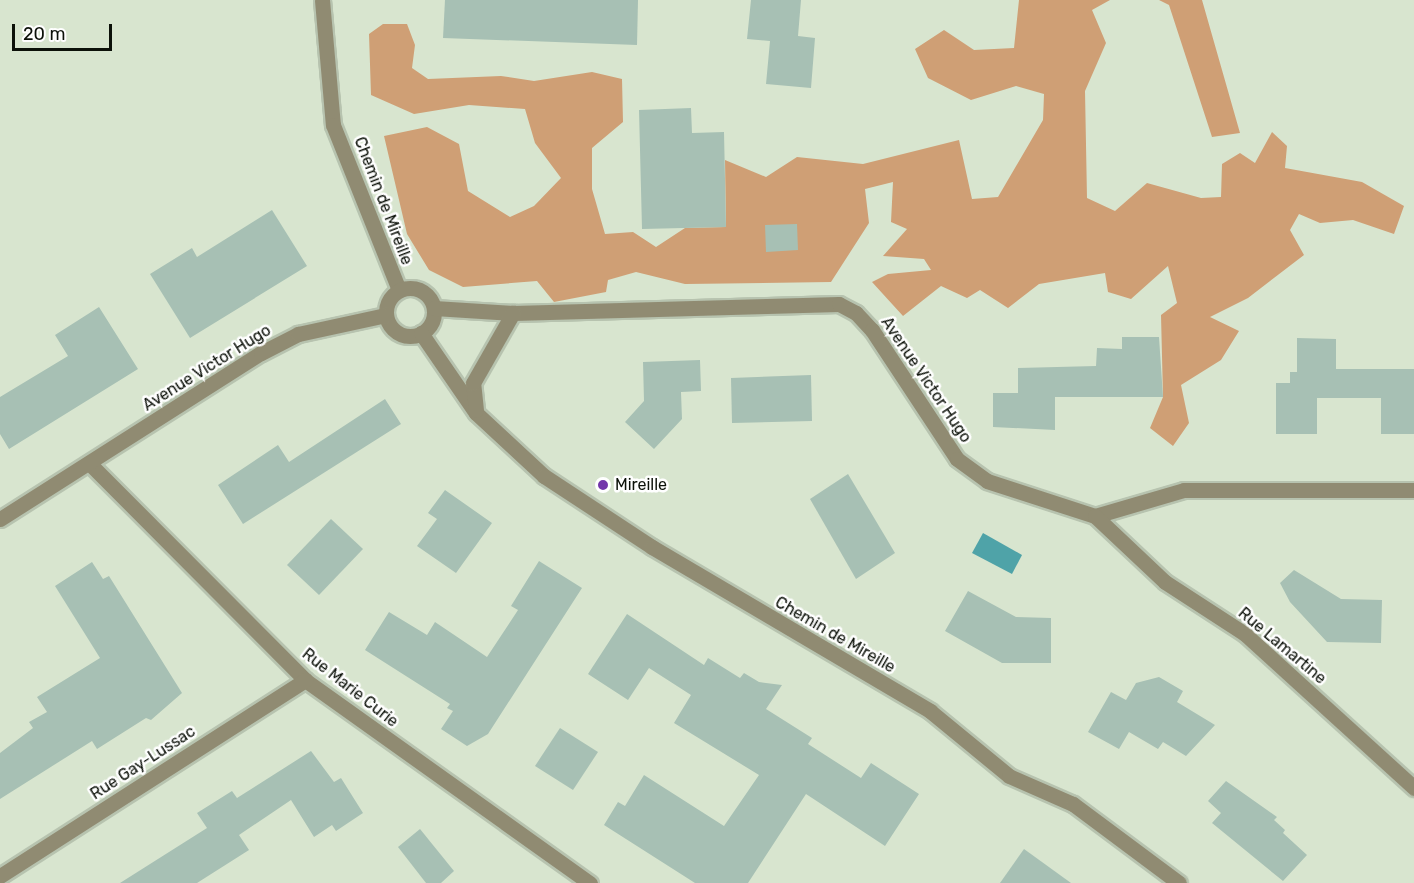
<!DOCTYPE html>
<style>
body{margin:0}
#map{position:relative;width:1414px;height:883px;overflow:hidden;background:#d8e5cf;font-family:Rubik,sans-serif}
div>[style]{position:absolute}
.forest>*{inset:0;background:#cf9f75}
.water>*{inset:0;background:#4fa3a8}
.building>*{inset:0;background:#a7c0b4}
.roads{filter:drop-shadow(2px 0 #b7c3af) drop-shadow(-2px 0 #b7c3af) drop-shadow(0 2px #b7c3af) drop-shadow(0 -2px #b7c3af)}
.minor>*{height:15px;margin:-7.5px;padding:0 7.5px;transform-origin:7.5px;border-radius:7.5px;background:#908b72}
.minor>.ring{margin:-7.5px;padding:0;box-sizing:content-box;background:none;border:15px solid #908b72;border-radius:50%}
.dots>*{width:16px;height:16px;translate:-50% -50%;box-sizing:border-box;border:3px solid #fff;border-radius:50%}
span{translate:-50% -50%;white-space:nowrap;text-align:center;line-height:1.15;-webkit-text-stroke:5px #fff;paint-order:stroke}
.street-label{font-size:16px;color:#0c1109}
.poi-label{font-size:16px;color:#0c1109}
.left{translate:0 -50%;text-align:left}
.scale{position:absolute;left:12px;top:24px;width:100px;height:27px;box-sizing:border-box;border:3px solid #0c1109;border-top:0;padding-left:8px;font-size:18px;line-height:21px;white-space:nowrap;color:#0c1109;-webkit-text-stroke:4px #fff;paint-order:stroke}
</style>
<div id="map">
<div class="forest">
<i style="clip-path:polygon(1019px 0,1110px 0,1092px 10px,1106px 43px,1085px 91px,1087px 198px,1115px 211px,1147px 183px,1201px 198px,1221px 197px,1222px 164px,1240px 153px,1255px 163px,1272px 132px,1287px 146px,1285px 168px,1362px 182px,1404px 206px,1394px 234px,1353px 220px,1320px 223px,1299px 214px,1290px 230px,1304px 255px,1248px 298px,1210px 317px,1239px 331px,1221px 360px,1181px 385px,1189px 423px,1173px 446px,1150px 428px,1163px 397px,1161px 315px,1177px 303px,1168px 266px,1131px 299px,1108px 292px,1105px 273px,1039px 284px,1008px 308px,980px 290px,967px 298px,941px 286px,903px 316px,872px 282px,888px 274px,931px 270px,924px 259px,883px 256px,907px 229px,891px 222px,893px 182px,865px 189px,869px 223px,831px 282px,685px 284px,636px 272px,608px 280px,606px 292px,554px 302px,537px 281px,463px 287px,429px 270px,407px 234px,384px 136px,427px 127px,459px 144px,468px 191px,510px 217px,534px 206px,561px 178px,535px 143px,525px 109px,469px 105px,414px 114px,371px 95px,369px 34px,383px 24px,407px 24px,415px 45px,412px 68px,428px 79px,501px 76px,534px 81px,592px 72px,622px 79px,623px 122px,592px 148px,592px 189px,605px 234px,633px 232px,656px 247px,685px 228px,726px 227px,725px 160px,766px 177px,797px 157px,863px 164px,959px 140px,972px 199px,998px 197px,1043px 120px,1044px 94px,1016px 86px,971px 100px,928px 78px,915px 49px,944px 30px,974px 50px,1014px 48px)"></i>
<i style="clip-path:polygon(1159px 0,1202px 0,1240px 133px,1212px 137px,1169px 5px)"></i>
</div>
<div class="water">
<i style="clip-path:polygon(983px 533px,1022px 555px,1012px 574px,972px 553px)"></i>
</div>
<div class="building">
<i style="clip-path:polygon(445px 0,638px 0,637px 45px,443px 38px)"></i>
<i style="clip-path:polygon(751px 0,801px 0,798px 36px,815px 38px,811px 88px,766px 84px,770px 41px,747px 39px)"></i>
<i style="clip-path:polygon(691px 108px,692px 133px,724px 132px,726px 227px,642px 229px,639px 110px)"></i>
<i style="clip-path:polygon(272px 210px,307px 266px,190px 338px,150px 274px,192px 248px,197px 257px)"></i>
<i style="clip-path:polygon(797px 224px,798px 250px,766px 252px,765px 225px)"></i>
<i style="clip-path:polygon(99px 307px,138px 369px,9px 449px,0 434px,0 397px,68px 356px,55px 335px)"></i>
<i style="clip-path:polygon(1122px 337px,1159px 337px,1163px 397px,1055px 397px,1055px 430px,993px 427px,993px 393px,1018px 393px,1018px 368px,1096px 366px,1097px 348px,1122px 349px)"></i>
<i style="clip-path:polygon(1297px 338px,1336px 339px,1336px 369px,1414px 369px,1414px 434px,1381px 434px,1381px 398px,1317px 398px,1317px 434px,1276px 434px,1276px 383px,1290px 383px,1290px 372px,1297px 372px)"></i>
<i style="clip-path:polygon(700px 360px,701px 391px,681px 392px,682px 419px,654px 449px,625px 422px,644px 401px,643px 362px)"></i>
<i style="clip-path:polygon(811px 375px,812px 421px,732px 423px,731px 378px)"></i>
<i style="clip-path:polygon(385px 399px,401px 424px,243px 524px,218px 485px,278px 445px,289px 462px)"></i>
<i style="clip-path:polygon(848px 474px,895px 553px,856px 579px,810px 499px)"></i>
<i style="clip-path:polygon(445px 490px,492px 523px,456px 573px,417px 546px,437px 519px,428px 513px)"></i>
<i style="clip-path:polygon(331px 519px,363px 549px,319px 595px,287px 565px)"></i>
<i style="clip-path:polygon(539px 561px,582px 588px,488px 734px,467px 746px,441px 729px,453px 711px,447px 708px,450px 704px,365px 650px,389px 612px,427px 635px,435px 622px,487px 657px,518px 610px,511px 606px)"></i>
<i style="clip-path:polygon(92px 562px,103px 579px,109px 576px,182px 693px,151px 720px,146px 718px,97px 749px,92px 741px,0 799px,0 753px,33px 728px,29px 722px,47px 712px,37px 697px,100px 658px,55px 586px)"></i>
<i style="clip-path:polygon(1294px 570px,1341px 599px,1382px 600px,1381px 643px,1327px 642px,1290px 602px,1280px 583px)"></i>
<i style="clip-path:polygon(968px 591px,1016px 617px,1051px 618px,1051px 663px,1002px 663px,945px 631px)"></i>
<i style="clip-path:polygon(627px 614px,704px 665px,708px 658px,740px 678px,744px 673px,759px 682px,782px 685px,766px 709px,812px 738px,808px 744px,861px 778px,871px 763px,919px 794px,885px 846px,806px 794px,748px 883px,695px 883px,604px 825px,618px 802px,625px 806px,644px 775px,724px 826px,759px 775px,674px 723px,691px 695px,649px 668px,628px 700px,588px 674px)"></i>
<i style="clip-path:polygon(1159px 677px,1183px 691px,1177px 702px,1215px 725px,1186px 756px,1163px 742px,1158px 749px,1129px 732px,1119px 749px,1088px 732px,1111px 692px,1126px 700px,1136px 683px)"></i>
<i style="clip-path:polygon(560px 728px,598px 752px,573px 790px,535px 766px)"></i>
<i style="clip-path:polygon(311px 751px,334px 782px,341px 778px,363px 813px,336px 831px,332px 825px,314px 837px,291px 800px,239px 835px,249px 850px,197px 883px,120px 883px,207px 828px,197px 813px,232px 791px,237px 798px)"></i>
<i style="clip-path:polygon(1226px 781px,1277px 817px,1274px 820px,1285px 830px,1283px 833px,1307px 855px,1283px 881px,1212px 823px,1221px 813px,1208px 801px)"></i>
<i style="clip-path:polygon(420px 829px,454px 871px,441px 883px,426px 883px,398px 847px)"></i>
<i style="clip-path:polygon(1024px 849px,1071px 883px,1000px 883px)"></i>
</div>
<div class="roads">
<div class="minor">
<i style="left:322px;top:0;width:125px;rotate:85deg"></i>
<i style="left:333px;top:125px;width:178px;rotate:68.2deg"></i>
<i class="ring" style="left:386px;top:288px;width:33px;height:33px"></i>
<i style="left:434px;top:308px;width:79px;rotate:3.6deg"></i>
<i style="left:513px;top:313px;width:326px;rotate:-1.6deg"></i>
<i style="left:839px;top:304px;width:19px;rotate:28deg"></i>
<i style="left:856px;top:313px;width:23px;rotate:47deg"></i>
<i style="left:872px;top:330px;width:154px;rotate:56.6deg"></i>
<i style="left:957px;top:459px;width:37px;rotate:36deg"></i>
<i style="left:987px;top:481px;width:114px;rotate:18deg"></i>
<i style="left:1095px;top:516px;width:93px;rotate:-16.3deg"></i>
<i style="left:1184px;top:490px;width:230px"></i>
<i style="left:421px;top:333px;width:97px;rotate:55.5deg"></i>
<i style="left:476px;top:413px;width:93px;rotate:42.8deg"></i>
<i style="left:544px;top:476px;width:129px;rotate:33.3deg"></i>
<i style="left:652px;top:547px;width:323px;rotate:30.5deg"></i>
<i style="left:930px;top:711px;width:102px;rotate:39.4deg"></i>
<i style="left:1009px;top:776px;width:70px;rotate:23.6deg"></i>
<i style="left:1073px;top:804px;width:132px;rotate:36.7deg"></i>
<i style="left:476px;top:410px;width:27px;rotate:-96deg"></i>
<i style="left:473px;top:383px;width:81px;rotate:-60.3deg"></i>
<i style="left:89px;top:463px;width:306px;rotate:45.1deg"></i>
<i style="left:305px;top:680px;width:350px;rotate:35.5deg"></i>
<i style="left:1095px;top:516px;width:96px;rotate:43.3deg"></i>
<i style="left:1165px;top:582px;width:95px;rotate:33deg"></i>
<i style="left:1245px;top:634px;width:229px;rotate:42.3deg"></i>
<i style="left:0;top:519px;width:309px;rotate:-32.5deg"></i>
<i style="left:261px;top:353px;width:42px;rotate:-27.2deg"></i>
<i style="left:298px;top:334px;width:90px;rotate:-12.2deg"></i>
<i style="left:0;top:876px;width:363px;rotate:-32.7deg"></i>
</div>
</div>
<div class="dots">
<i style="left:603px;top:485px;background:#7235aa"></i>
</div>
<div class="street-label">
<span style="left:383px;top:201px;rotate:69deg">Chemin de Mireille</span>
<span style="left:207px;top:368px;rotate:-32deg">Avenue Victor Hugo</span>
<span style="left:926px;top:380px;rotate:56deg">Avenue Victor Hugo</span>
<span style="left:835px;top:635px;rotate:30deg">Chemin de Mireille</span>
<span style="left:1282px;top:646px;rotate:40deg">Rue Lamartine</span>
<span style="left:350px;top:688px;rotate:38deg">Rue Marie Curie</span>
<span style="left:143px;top:763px;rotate:-33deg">Rue Gay-Lussac</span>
</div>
<div class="poi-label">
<span class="left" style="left:615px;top:485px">Mireille</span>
</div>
<div class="scale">20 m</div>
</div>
